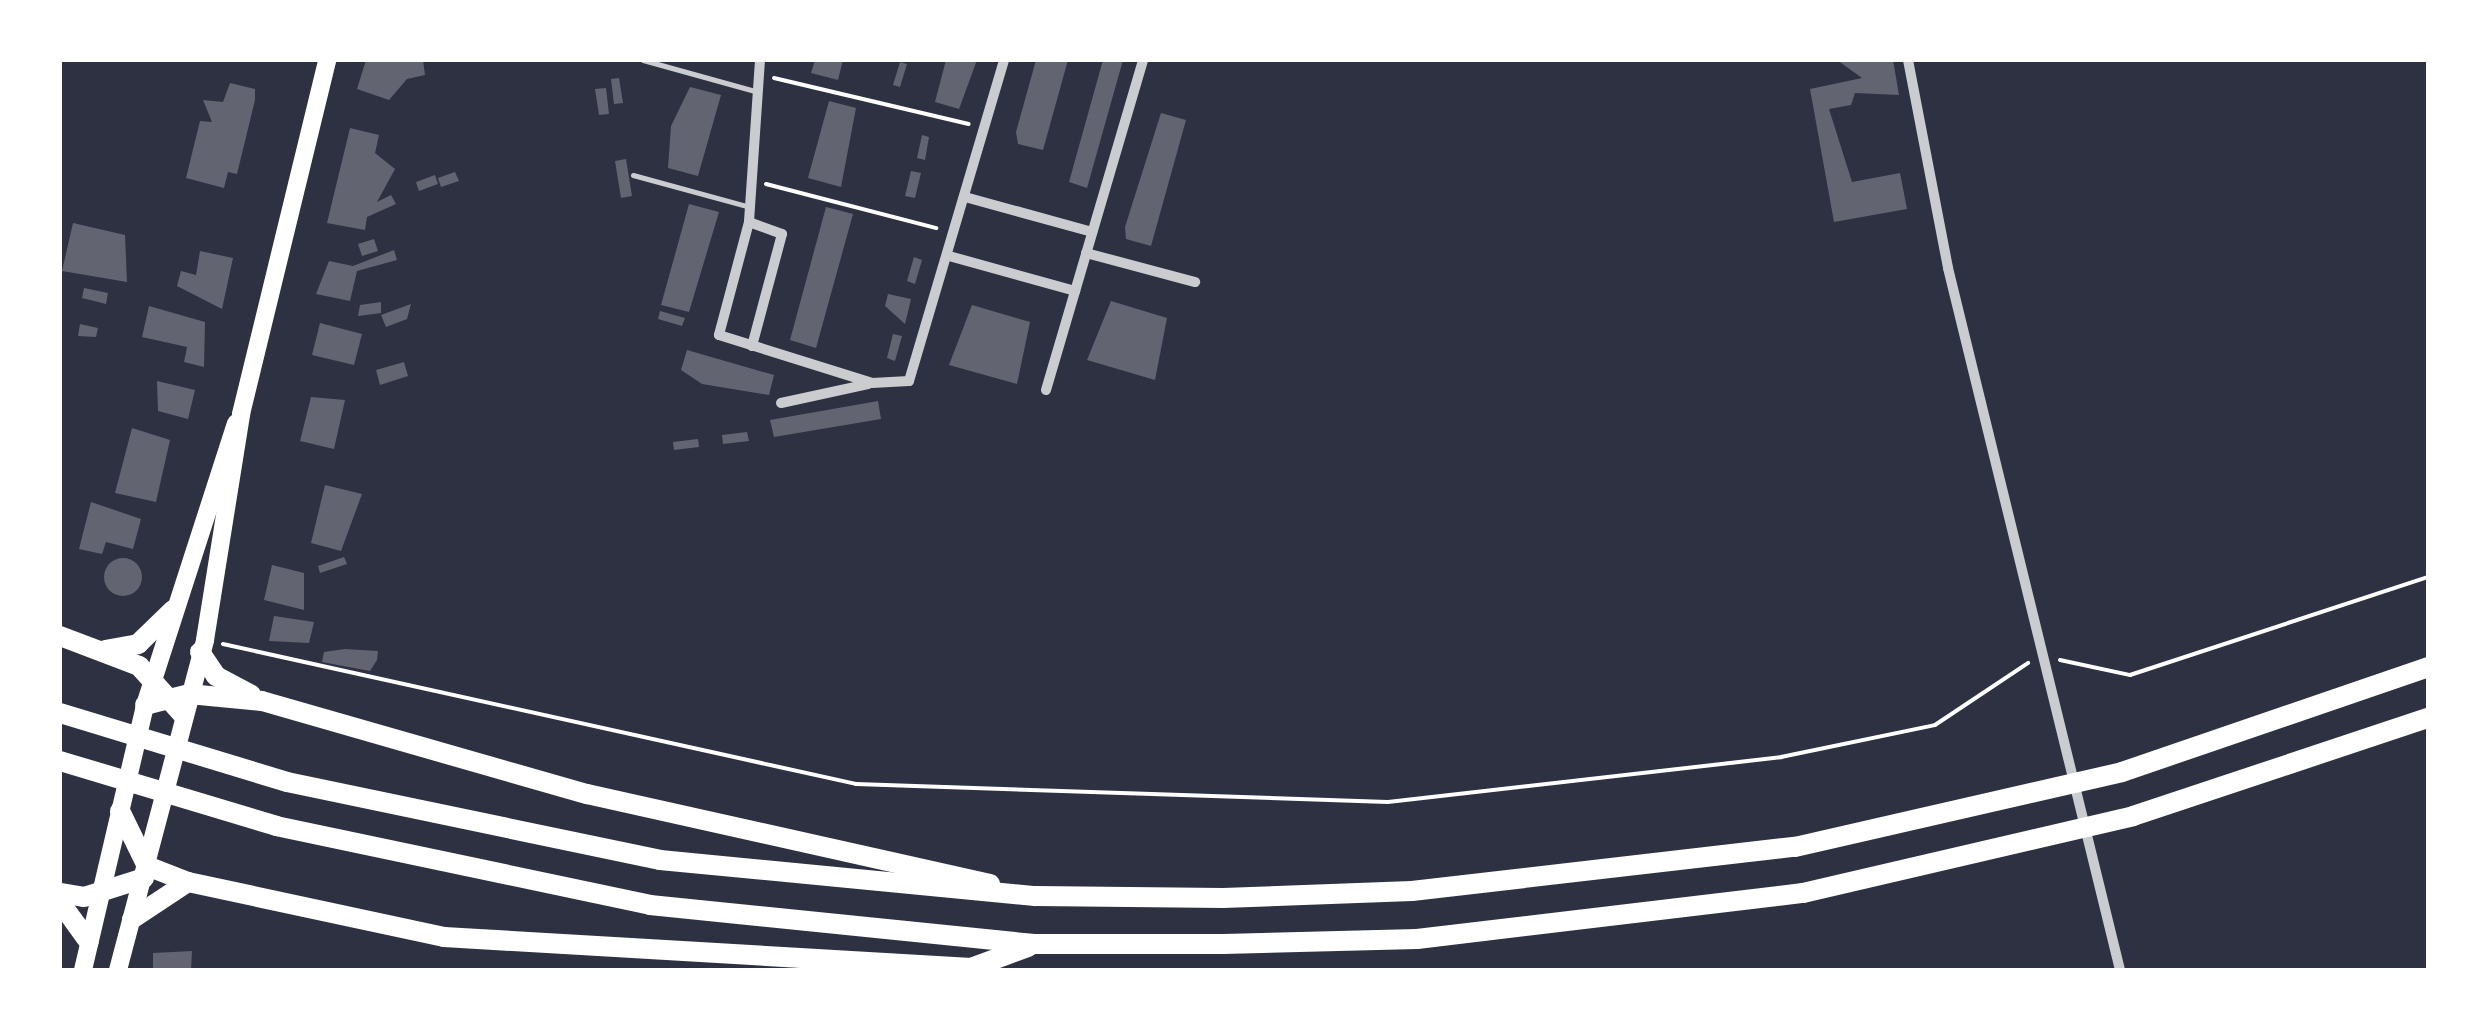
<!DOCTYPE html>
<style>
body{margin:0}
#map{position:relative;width:2488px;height:1030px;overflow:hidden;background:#2d3142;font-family:Quicksand,sans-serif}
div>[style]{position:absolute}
.building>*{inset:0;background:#626471}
.round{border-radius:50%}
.path>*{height:4px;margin:-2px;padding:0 2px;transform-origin:2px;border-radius:2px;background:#fff}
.service>*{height:5px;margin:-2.5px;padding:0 2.5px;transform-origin:2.5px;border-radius:2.5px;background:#caccd0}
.minor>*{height:10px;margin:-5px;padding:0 5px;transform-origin:5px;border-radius:5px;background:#caccd0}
.primary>*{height:18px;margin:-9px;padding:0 9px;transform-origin:9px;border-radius:9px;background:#fff}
.motorway>*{height:20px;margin:-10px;padding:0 10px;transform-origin:10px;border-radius:10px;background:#fff}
span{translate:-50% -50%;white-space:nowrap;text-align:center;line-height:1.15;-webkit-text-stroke:8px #fff;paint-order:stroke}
.frame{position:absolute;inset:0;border:62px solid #fff;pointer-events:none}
</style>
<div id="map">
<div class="building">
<i style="clip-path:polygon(366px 60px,423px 60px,425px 75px,407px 79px,389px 100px,357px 89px)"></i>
<i style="clip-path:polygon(815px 60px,843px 60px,838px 80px,811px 73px)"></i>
<i style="clip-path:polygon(946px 60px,977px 60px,959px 109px,935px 102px)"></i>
<i style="clip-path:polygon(1036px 60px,1068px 60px,1043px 150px,1018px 144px,1016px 132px)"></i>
<i style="clip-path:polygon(1103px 60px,1123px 60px,1087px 188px,1069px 182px)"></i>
<i style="clip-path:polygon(1837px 60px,1893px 60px,1899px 95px,1855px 93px,1851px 105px,1829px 109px,1852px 182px,1900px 173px,1907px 209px,1834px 222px,1810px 89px,1862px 78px)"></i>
<i style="clip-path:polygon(900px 62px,907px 64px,900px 87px,893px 85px)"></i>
<i style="clip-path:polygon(619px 78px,623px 103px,614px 104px,611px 79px)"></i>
<i style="clip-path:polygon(230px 83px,255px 89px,255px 100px,237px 174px,228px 172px,224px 188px,186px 178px,200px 121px,212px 122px,203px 100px,223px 102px)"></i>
<i style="clip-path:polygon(690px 87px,721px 95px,698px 176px,668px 168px,671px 126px)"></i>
<i style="clip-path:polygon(606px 88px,609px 114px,599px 115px,595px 89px)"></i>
<i style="clip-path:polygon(829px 101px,856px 108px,841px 187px,808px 178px)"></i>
<i style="clip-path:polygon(1161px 113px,1186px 120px,1151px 246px,1126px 239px,1125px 227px)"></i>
<i style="clip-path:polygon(350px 128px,379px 135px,375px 153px,395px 169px,377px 202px,391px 195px,396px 204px,367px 217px,365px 230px,327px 223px)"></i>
<i style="clip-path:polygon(922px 135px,929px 137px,925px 160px,917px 158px)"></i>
<i style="clip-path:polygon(626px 159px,632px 196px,621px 198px,615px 161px)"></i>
<i style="clip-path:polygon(911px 171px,921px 173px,915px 198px,905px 196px)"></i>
<i style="clip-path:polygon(455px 172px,459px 181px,441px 187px,438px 178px)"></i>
<i style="clip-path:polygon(435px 175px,438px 184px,419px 191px,416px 182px)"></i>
<i style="clip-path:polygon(689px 204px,719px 212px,689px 312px,661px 305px)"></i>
<i style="clip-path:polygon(826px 207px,853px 214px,816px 348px,790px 340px)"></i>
<i style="clip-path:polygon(73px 223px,125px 235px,127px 282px,62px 271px)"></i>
<i style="clip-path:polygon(374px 239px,378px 251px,362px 256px,358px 244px)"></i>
<i style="clip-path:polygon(394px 250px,397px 260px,357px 271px,350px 301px,316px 294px,329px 261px,353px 266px)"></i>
<i style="clip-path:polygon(200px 251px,233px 258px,222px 309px,177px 286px,181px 271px,196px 275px)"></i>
<i style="clip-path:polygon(914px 257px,922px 260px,915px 284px,907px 281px)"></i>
<i style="clip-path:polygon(84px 288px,108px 293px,106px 304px,82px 298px)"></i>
<i style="clip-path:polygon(888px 294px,911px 299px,905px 324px,885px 306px)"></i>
<i style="clip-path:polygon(1111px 301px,1167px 318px,1155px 380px,1087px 360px)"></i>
<i style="clip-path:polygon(381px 302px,381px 313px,358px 316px,360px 305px)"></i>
<i style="clip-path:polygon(411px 304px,407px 319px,386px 327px,381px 315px)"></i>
<i style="clip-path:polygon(972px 305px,1030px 322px,1017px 384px,949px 365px)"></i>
<i style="clip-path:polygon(149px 306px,205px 322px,204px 367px,184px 362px,187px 347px,142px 337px)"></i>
<i style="clip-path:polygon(660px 311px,685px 318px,682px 326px,658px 319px)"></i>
<i style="clip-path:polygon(320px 323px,362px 334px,354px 365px,312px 355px)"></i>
<i style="clip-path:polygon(80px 324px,98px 328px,96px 337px,78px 336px)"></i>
<i style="clip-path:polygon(893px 334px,902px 336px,895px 361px,887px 358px)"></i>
<i style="clip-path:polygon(687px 350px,774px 375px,769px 395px,702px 384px,681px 370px)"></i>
<i style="clip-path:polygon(404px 362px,408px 376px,380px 385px,376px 370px)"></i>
<i style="clip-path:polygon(157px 381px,195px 390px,188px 419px,158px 411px)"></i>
<i style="clip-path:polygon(311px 397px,345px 400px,334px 449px,300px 441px)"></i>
<i style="clip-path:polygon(878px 401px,881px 419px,774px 437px,770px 420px)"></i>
<i style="clip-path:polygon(132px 428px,170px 440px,156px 502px,115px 493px)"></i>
<i style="clip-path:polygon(747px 432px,749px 441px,723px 444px,722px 435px)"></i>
<i style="clip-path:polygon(698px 439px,699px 447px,674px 450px,673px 442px)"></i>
<i style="clip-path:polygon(325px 485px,362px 494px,341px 551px,311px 543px)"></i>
<i style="clip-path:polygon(91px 502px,141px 519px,133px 549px,106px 542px,102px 554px,79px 549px)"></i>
<i style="clip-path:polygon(344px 557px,347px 564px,320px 573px,318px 566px)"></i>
<i class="round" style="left:104px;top:558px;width:38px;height:38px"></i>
<i style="clip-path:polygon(272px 565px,304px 573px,304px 610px,264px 600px)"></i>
<i style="clip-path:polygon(274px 616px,314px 622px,309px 643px,269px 641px)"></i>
<i style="clip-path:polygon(345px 649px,378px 651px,377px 660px,370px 671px,322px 662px,324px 652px)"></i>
<i style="clip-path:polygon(192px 951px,191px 970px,153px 970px,153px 953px)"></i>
</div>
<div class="path">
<i style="left:774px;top:78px;width:200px;rotate:13.3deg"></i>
<i style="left:766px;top:184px;width:176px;rotate:14.5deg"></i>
<i style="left:223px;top:644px;width:648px;rotate:12.47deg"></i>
<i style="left:856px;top:784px;width:532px;rotate:1.94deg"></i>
<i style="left:1388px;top:802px;width:396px;rotate:-6.5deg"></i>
<i style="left:1781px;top:757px;width:157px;rotate:-11.7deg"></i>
<i style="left:1935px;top:725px;width:112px;rotate:-33.7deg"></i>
<i style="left:2060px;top:660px;width:72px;rotate:12.1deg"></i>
<i style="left:2130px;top:675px;width:314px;rotate:-18.2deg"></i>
</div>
<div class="service">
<i style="left:643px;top:60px;width:116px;rotate:15.5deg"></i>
<i style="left:633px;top:175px;width:121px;rotate:15.3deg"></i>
</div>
<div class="minor">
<i style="left:760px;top:60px;width:162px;rotate:93.9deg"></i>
<i style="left:749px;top:222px;width:117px;rotate:104.9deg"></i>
<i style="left:719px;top:335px;width:160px;rotate:17.4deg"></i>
<i style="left:872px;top:383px;width:37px;rotate:-3deg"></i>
<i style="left:909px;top:381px;width:335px;rotate:-73.5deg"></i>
<i style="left:1908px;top:60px;width:212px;rotate:79.1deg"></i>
<i style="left:1948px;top:268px;width:723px;rotate:76.23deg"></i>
<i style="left:965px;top:197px;width:132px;rotate:15.4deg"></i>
<i style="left:749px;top:222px;width:35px;rotate:20deg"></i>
<i style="left:782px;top:234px;width:116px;rotate:105deg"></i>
<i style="left:1086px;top:253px;width:113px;rotate:14.9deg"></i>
<i style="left:949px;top:256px;width:131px;rotate:15.5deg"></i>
<i style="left:1046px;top:390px;width:344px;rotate:-73.6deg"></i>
<i style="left:781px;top:403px;width:89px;rotate:-12.3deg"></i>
</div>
<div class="primary">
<i style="left:83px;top:970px;width:272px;rotate:-76.8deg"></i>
<i style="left:145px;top:705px;width:296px;rotate:-72.1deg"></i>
<i style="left:118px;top:970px;width:341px;rotate:-75.2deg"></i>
<i style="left:205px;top:640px;width:229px;rotate:-80.9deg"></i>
<i style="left:241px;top:414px;width:364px;rotate:-76.3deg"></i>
</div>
<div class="motorway">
<i style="left:60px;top:636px;width:85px;rotate:20.8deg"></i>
<i style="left:139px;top:666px;width:67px;rotate:48deg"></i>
<i style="left:105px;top:650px;width:34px;rotate:-10deg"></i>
<i style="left:138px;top:644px;width:49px;rotate:-44.2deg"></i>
<i style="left:200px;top:652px;width:29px;rotate:56deg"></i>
<i style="left:216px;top:676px;width:40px;rotate:28deg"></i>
<i style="left:145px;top:705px;width:45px;rotate:-14deg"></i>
<i style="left:189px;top:694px;width:73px;rotate:5.5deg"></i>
<i style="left:262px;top:701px;width:338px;rotate:16deg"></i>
<i style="left:587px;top:794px;width:413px;rotate:12.6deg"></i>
<i style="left:60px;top:713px;width:237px;rotate:16.9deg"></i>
<i style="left:287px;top:782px;width:381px;rotate:11.8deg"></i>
<i style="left:660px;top:860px;width:377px;rotate:5.5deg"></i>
<i style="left:1035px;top:896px;width:188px;rotate:0.6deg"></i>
<i style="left:1223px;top:898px;width:189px;rotate:-2.1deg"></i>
<i style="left:1412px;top:891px;width:386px;rotate:-6.6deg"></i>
<i style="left:1795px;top:847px;width:335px;rotate:-12.9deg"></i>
<i style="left:2122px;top:772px;width:324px;rotate:-18.9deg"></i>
<i style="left:60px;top:761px;width:226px;rotate:16.7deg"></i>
<i style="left:276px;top:826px;width:382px;rotate:11.9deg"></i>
<i style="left:650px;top:905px;width:386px;rotate:5.8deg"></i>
<i style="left:1034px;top:944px;width:189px"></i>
<i style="left:1223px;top:944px;width:194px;rotate:-1.5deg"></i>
<i style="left:1417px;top:939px;width:389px;rotate:-6.8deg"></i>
<i style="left:1803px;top:893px;width:339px;rotate:-13.1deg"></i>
<i style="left:2133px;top:816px;width:311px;rotate:-18.4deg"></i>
<i style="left:120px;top:811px;width:61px;rotate:63.9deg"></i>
<i style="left:147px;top:866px;width:44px;rotate:21.3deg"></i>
<i style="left:188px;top:882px;width:262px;rotate:12.1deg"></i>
<i style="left:444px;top:937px;width:528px;rotate:3.37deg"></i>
<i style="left:971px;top:968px;width:61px;rotate:-20.2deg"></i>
<i style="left:60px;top:893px;width:24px;rotate:9deg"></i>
<i style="left:84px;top:897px;width:63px;rotate:-17.6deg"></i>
<i style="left:60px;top:902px;width:49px;rotate:54.1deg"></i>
<i style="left:132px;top:919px;width:67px;rotate:-33.5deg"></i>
</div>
<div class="frame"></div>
</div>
